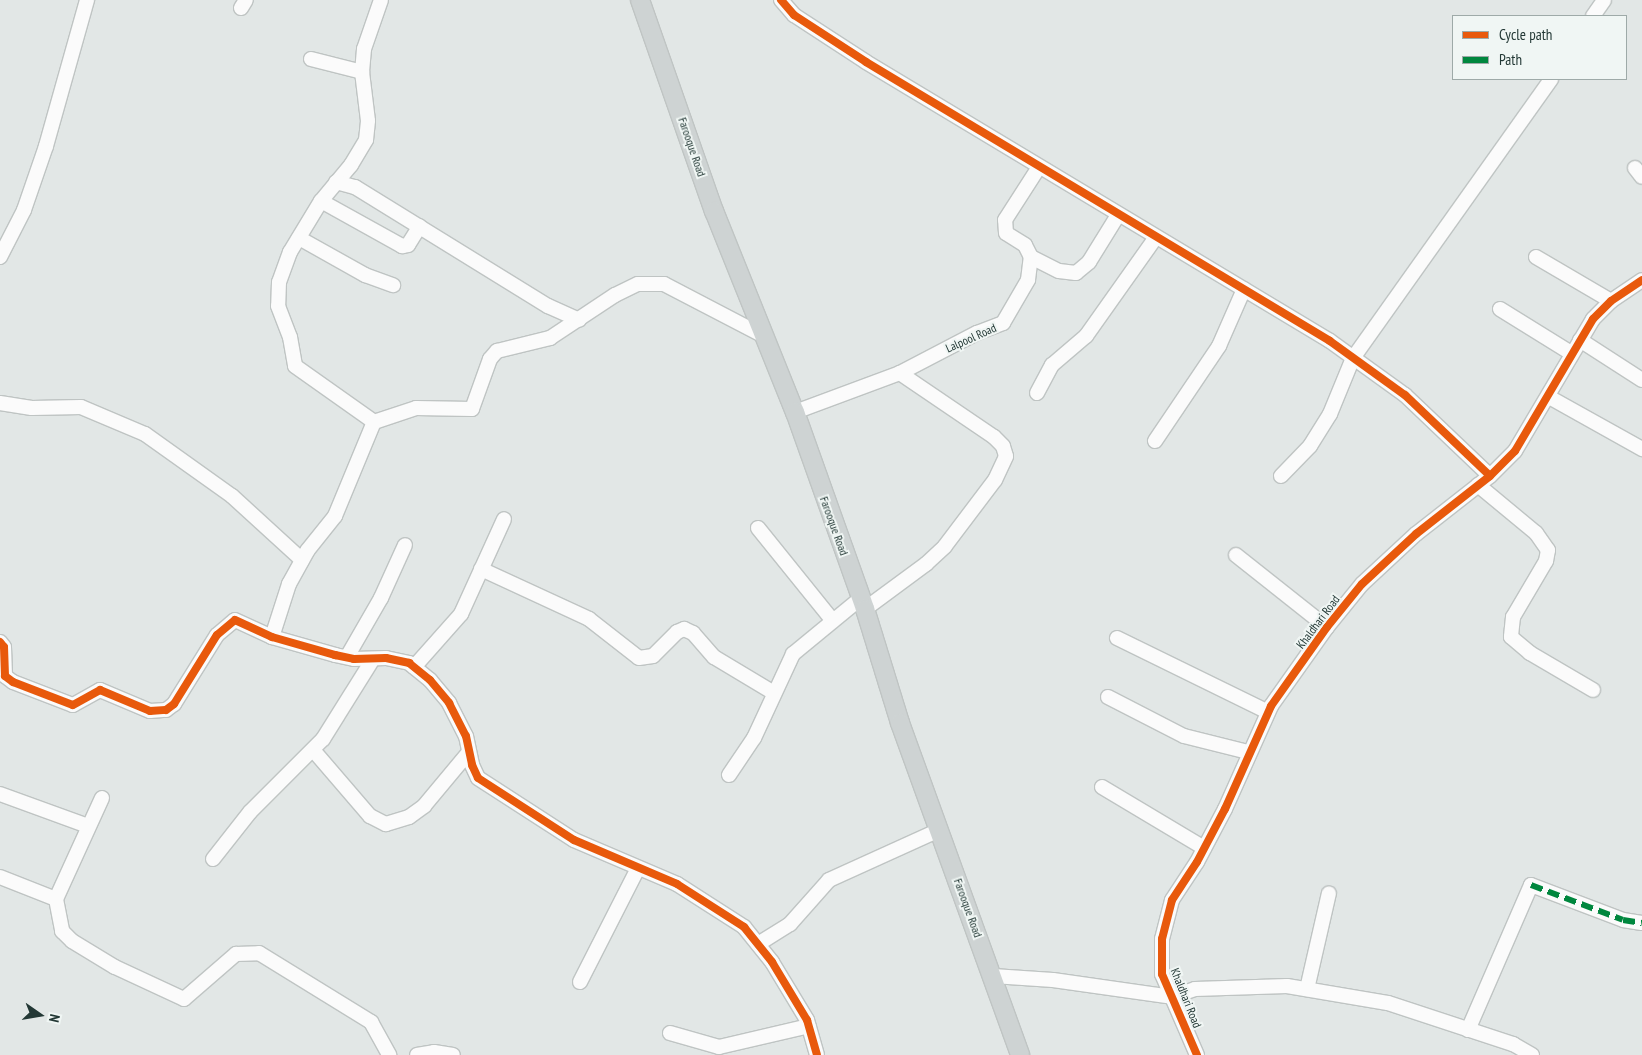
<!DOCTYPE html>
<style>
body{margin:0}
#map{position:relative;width:1642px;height:1055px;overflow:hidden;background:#e2e7e6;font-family:"PT Sans Narrow",sans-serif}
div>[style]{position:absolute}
.roads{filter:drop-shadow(1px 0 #bfc4c3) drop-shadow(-1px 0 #bfc4c3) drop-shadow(0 1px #bfc4c3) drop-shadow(0 -1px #bfc4c3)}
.minor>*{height:14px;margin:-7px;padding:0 7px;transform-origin:7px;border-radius:7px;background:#fbfbfb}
.major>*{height:18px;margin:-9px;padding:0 9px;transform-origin:9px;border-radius:9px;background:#ced3d3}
.quiet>*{height:6px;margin-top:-3px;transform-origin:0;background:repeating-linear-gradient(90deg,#00873e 0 12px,transparent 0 18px)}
.cycleway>*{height:8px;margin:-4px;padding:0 4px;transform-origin:4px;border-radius:4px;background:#e8590c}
span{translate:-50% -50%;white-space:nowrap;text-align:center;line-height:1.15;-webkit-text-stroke:4px #f0f6f4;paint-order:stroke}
.street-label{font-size:12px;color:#233835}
.legend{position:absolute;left:1452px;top:15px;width:175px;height:65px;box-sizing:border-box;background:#f0f6f4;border:1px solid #9eaaa8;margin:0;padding:6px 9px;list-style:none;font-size:15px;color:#233835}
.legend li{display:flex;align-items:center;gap:10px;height:25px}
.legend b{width:25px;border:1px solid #9eaaa8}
.north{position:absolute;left:15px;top:990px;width:50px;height:50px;-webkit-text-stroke:4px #f0f6f4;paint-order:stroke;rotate:103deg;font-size:14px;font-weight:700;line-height:20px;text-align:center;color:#233835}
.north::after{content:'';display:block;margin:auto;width:18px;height:22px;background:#233835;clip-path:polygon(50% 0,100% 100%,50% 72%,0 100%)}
</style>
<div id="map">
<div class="roads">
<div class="minor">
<i style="left:781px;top:0;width:20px;rotate:49deg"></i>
<i style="left:794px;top:15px;width:86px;rotate:33.1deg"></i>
<i style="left:866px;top:62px;width:541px;rotate:31.02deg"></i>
<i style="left:1330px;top:341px;width:92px;rotate:35.8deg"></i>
<i style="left:1405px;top:395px;width:117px;rotate:43.6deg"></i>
<i style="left:241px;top:8px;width:9px;rotate:-58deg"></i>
<i style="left:1593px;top:16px;width:19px;rotate:-55deg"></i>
<i style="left:311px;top:59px;width:53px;rotate:14.3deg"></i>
<i style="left:362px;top:72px;width:23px;rotate:-85deg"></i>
<i style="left:364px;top:49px;width:52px;rotate:-70.9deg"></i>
<i style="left:362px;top:72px;width:49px;rotate:83deg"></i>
<i style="left:368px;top:121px;width:19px;rotate:96deg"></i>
<i style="left:366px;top:140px;width:29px;rotate:121deg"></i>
<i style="left:351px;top:165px;width:47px;rotate:129.8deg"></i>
<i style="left:321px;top:201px;width:60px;rotate:121.3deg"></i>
<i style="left:290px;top:252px;width:32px;rotate:110deg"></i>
<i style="left:279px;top:282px;width:24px;rotate:92deg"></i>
<i style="left:278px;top:306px;width:33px;rotate:69deg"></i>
<i style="left:290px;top:337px;width:29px;rotate:80deg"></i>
<i style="left:295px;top:366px;width:97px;rotate:35.3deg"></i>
<i style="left:1635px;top:168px;width:11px;rotate:52deg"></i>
<i style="left:336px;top:182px;width:20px;rotate:15deg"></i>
<i style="left:355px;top:187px;width:227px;rotate:31.7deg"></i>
<i style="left:548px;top:306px;width:34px;rotate:24deg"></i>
<i style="left:321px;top:201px;width:93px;rotate:29.1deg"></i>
<i style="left:402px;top:246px;width:6px;rotate:-9deg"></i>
<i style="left:408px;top:245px;width:22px;rotate:-58deg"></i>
<i style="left:299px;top:238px;width:76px;rotate:29.3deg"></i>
<i style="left:365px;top:275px;width:30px;rotate:20deg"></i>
<i style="left:0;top:257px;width:53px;rotate:-62.9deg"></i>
<i style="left:24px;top:210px;width:68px;rotate:-71deg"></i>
<i style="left:46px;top:146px;width:152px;rotate:-74.3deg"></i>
<i style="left:1031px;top:257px;width:31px;rotate:27deg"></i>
<i style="left:1059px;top:271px;width:17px;rotate:7deg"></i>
<i style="left:1076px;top:273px;width:17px;rotate:-40deg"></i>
<i style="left:1089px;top:262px;width:55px;rotate:-58.3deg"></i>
<i style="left:1536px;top:257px;width:87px;rotate:30.4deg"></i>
<i style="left:1500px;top:309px;width:84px;rotate:31.8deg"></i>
<i style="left:1580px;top:340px;width:74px;rotate:32.8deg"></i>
<i style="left:1037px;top:393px;width:32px;rotate:-62deg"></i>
<i style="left:1052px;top:365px;width:45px;rotate:-40.5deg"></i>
<i style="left:1086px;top:336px;width:121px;rotate:-54.7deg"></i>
<i style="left:1549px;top:397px;width:107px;rotate:29.2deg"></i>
<i style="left:0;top:403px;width:32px;rotate:9deg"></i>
<i style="left:32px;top:408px;width:49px;rotate:-1.2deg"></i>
<i style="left:81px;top:407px;width:69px;rotate:22.9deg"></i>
<i style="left:145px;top:434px;width:107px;rotate:35.5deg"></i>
<i style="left:232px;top:496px;width:95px;rotate:42.4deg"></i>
<i style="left:795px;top:412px;width:112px;rotate:-20.4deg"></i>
<i style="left:900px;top:373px;width:87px;rotate:-27.5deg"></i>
<i style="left:977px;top:333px;width:28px;rotate:-21deg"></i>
<i style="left:1003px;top:323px;width:50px;rotate:-59.8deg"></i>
<i style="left:1028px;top:280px;width:23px;rotate:-83deg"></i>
<i style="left:1031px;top:257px;width:13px;rotate:-117deg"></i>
<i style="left:1025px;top:245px;width:22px;rotate:-148deg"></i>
<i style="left:1006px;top:233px;width:13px;rotate:-94deg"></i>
<i style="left:1005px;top:220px;width:63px;rotate:-57.3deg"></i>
<i style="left:1155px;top:441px;width:115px;rotate:-56deg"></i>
<i style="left:1219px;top:346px;width:62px;rotate:-66.3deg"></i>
<i style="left:1281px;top:476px;width:42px;rotate:-46deg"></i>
<i style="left:1310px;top:446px;width:38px;rotate:-58deg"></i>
<i style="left:1330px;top:414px;width:61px;rotate:-67.7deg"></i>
<i style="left:1353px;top:358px;width:342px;rotate:-54.6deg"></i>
<i style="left:1478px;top:485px;width:75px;rotate:39.6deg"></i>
<i style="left:1536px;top:533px;width:21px;rotate:55deg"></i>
<i style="left:1548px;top:550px;width:11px;rotate:100deg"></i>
<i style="left:1546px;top:561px;width:65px;rotate:120.5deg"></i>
<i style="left:1513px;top:617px;width:20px;rotate:96deg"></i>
<i style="left:1511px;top:637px;width:25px;rotate:40deg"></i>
<i style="left:1530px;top:653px;width:73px;rotate:30.4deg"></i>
<i style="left:758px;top:528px;width:119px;rotate:51.1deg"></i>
<i style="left:1236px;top:555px;width:116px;rotate:38.4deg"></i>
<i style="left:481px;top:569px;width:119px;rotate:24.8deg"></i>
<i style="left:589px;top:619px;width:63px;rotate:38deg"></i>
<i style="left:639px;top:658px;width:14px;rotate:-8deg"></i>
<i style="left:653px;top:656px;width:34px;rotate:-45deg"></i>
<i style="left:677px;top:632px;width:8px;rotate:-23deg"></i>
<i style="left:684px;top:629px;width:10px;rotate:24deg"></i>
<i style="left:693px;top:633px;width:32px;rotate:49deg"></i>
<i style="left:714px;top:657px;width:70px;rotate:31deg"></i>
<i style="left:865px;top:609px;width:76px;rotate:-36.4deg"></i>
<i style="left:926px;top:564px;width:26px;rotate:-43deg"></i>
<i style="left:945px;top:546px;width:83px;rotate:-52.9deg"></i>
<i style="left:995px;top:480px;width:26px;rotate:-65deg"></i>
<i style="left:1006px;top:456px;width:10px;rotate:-107deg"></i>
<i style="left:1003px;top:446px;width:13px;rotate:-135deg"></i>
<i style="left:994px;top:437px;width:114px;rotate:-145.8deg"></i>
<i style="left:272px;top:637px;width:56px;rotate:-72.2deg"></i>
<i style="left:289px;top:584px;width:38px;rotate:-61deg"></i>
<i style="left:307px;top:551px;width:45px;rotate:-51.3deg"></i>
<i style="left:335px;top:516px;width:102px;rotate:-67.5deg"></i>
<i style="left:374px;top:422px;width:44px;rotate:-18.4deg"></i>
<i style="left:416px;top:408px;width:56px;rotate:1deg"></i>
<i style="left:472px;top:409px;width:53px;rotate:-70.2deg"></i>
<i style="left:490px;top:359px;width:11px;rotate:-49deg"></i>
<i style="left:497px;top:351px;width:55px;rotate:-13.8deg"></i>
<i style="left:550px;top:338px;width:78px;rotate:-33.5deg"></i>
<i style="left:615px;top:295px;width:25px;rotate:-26deg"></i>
<i style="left:638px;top:284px;width:26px"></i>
<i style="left:664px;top:284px;width:115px;rotate:27.5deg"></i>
<i style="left:1117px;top:638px;width:168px;rotate:26.1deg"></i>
<i style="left:0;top:642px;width:6px;rotate:51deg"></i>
<i style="left:4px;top:647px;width:29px;rotate:88deg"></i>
<i style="left:5px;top:676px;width:10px;rotate:37deg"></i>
<i style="left:13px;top:682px;width:64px;rotate:21deg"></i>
<i style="left:73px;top:705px;width:31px;rotate:-29deg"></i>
<i style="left:100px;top:690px;width:54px;rotate:22.8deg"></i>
<i style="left:150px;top:711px;width:16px;rotate:-4deg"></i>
<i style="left:166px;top:710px;width:10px;rotate:-37deg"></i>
<i style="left:174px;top:704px;width:81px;rotate:-58.1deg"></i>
<i style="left:217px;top:635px;width:23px;rotate:-40deg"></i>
<i style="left:235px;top:620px;width:41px;rotate:24.7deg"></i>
<i style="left:272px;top:637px;width:66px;rotate:15.9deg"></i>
<i style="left:335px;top:655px;width:19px;rotate:12deg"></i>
<i style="left:354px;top:659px;width:32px;rotate:-2deg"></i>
<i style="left:386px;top:658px;width:24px;rotate:12deg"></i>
<i style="left:409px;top:663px;width:27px;rotate:39deg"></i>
<i style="left:430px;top:680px;width:30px;rotate:50deg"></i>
<i style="left:449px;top:703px;width:37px;rotate:63deg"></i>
<i style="left:466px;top:736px;width:30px;rotate:78deg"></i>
<i style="left:472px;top:765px;width:14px;rotate:65deg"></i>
<i style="left:478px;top:778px;width:114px;rotate:32.9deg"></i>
<i style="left:574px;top:840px;width:112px;rotate:23.1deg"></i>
<i style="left:677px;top:884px;width:80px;rotate:32.7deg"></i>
<i style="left:744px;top:927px;width:45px;rotate:51.3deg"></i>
<i style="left:772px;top:962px;width:68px;rotate:58.9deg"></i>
<i style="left:807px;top:1020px;width:36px;rotate:74deg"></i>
<i style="left:347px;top:657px;width:68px;rotate:-60deg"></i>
<i style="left:381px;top:598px;width:58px;rotate:-65.6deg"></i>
<i style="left:414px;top:667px;width:71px;rotate:-48.4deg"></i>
<i style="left:461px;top:614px;width:104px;rotate:-65.6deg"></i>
<i style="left:1108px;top:697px;width:85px;rotate:27.2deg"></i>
<i style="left:1184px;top:736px;width:66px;rotate:14deg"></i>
<i style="left:314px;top:751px;width:86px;rotate:49.3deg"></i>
<i style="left:370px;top:816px;width:18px;rotate:27deg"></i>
<i style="left:386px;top:824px;width:24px;rotate:-17deg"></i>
<i style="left:409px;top:817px;width:19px;rotate:-36deg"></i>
<i style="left:424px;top:806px;width:70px;rotate:-50.2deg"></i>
<i style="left:729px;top:775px;width:45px;rotate:-56deg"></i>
<i style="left:754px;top:738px;width:93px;rotate:-65.1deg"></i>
<i style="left:793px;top:654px;width:88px;rotate:-39.5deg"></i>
<i style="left:1102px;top:787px;width:119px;rotate:30.9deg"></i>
<i style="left:0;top:794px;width:94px;rotate:20deg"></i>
<i style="left:102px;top:798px;width:111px;rotate:114.5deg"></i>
<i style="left:56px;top:899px;width:33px;rotate:79deg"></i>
<i style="left:62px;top:931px;width:14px;rotate:45deg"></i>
<i style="left:72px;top:941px;width:50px;rotate:31.2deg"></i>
<i style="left:115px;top:967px;width:76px;rotate:24.9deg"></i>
<i style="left:184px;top:999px;width:69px;rotate:-40.9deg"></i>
<i style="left:236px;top:954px;width:23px;rotate:-2deg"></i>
<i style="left:259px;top:953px;width:132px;rotate:31.6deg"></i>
<i style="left:371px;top:1022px;width:38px;rotate:61deg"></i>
<i style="left:213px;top:859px;width:60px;rotate:-51.8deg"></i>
<i style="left:250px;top:812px;width:103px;rotate:-45deg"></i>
<i style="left:323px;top:739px;width:94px;rotate:-58deg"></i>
<i style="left:0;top:877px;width:60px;rotate:21.4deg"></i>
<i style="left:758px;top:944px;width:38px;rotate:-32deg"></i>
<i style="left:790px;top:924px;width:59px;rotate:-48.4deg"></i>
<i style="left:829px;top:880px;width:121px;rotate:-24.4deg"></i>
<i style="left:993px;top:976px;width:60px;rotate:3.8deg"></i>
<i style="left:1053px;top:980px;width:120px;rotate:8.1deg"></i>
<i style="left:1172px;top:997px;width:24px;rotate:-19deg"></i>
<i style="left:1195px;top:989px;width:92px;rotate:-1.9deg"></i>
<i style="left:1287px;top:986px;width:102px;rotate:9.6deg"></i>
<i style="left:1388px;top:1003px;width:132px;rotate:18.2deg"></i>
<i style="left:1513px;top:1044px;width:22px;rotate:30deg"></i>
<i style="left:580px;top:982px;width:128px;rotate:-63deg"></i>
<i style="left:1307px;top:989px;width:98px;rotate:-77.1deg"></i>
<i style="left:1468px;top:1030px;width:158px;rotate:-66.5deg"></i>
<i style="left:1531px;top:885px;width:98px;rotate:20.8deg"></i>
<i style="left:1623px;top:920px;width:19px;rotate:9deg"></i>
<i style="left:670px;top:1033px;width:51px;rotate:15.9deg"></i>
<i style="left:719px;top:1047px;width:92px;rotate:-13.1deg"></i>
<i style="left:417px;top:1055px;width:17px;rotate:-10deg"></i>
<i style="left:434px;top:1052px;width:19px;rotate:9deg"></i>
<i style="left:1197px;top:1055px;width:88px;rotate:-113.4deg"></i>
<i style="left:1162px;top:974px;width:35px;rotate:-90deg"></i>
<i style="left:1162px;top:939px;width:40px;rotate:-75.6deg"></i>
<i style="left:1172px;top:900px;width:45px;rotate:-56.7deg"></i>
<i style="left:1197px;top:862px;width:60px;rotate:-62.2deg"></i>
<i style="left:1225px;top:809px;width:113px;rotate:-65.9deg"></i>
<i style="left:1271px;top:706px;width:97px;rotate:-54.7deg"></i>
<i style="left:1327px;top:627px;width:55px;rotate:-50.9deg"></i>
<i style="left:1362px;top:584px;width:74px;rotate:-42.8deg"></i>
<i style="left:1416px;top:534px;width:94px;rotate:-38.1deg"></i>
<i style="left:1490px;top:476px;width:35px;rotate:-45deg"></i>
<i style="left:1515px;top:451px;width:153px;rotate:-59.4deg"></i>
<i style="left:1593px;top:319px;width:25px;rotate:-45deg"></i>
<i style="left:1611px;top:301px;width:37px;rotate:-34deg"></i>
</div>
<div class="major">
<i style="left:640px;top:0;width:224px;rotate:70.7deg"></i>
<i style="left:714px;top:211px;width:217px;rotate:68.1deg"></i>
<i style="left:795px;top:412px;width:209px;rotate:70.4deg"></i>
<i style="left:865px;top:609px;width:119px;rotate:72.9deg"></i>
<i style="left:900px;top:723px;width:353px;rotate:70.1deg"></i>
</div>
</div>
<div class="quiet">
<i style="left:1531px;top:885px;width:98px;rotate:20.8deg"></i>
<i style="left:1623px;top:920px;width:19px;rotate:9deg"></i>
</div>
<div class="cycleway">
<i style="left:781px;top:0;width:20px;rotate:49deg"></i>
<i style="left:794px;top:15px;width:86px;rotate:33.1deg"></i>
<i style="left:866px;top:62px;width:541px;rotate:31.02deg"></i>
<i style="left:1330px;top:341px;width:92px;rotate:35.8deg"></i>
<i style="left:1405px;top:395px;width:117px;rotate:43.6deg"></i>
<i style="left:0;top:642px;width:6px;rotate:51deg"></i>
<i style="left:4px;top:647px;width:29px;rotate:88deg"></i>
<i style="left:5px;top:676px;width:10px;rotate:37deg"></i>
<i style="left:13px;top:682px;width:64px;rotate:21deg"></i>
<i style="left:73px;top:705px;width:31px;rotate:-29deg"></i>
<i style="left:100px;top:690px;width:54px;rotate:22.8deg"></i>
<i style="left:150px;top:711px;width:16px;rotate:-4deg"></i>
<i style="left:166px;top:710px;width:10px;rotate:-37deg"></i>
<i style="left:174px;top:704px;width:81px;rotate:-58.1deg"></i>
<i style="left:217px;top:635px;width:23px;rotate:-40deg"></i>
<i style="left:235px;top:620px;width:41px;rotate:24.7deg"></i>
<i style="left:272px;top:637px;width:66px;rotate:15.9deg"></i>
<i style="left:335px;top:655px;width:19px;rotate:12deg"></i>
<i style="left:354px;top:659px;width:32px;rotate:-2deg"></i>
<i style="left:386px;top:658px;width:24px;rotate:12deg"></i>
<i style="left:409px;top:663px;width:27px;rotate:39deg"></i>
<i style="left:430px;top:680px;width:30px;rotate:50deg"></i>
<i style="left:449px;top:703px;width:37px;rotate:63deg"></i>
<i style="left:466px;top:736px;width:30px;rotate:78deg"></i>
<i style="left:472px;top:765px;width:14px;rotate:65deg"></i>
<i style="left:478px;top:778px;width:114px;rotate:32.9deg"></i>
<i style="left:574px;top:840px;width:112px;rotate:23.1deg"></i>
<i style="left:677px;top:884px;width:80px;rotate:32.7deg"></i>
<i style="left:744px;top:927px;width:45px;rotate:51.3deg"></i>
<i style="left:772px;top:962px;width:68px;rotate:58.9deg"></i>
<i style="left:807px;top:1020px;width:36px;rotate:74deg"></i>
<i style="left:1197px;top:1055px;width:88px;rotate:-113.4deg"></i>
<i style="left:1162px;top:974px;width:35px;rotate:-90deg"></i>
<i style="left:1162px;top:939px;width:40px;rotate:-75.6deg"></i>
<i style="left:1172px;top:900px;width:45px;rotate:-56.7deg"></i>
<i style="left:1197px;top:862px;width:60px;rotate:-62.2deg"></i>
<i style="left:1225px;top:809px;width:113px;rotate:-65.9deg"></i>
<i style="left:1271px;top:706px;width:97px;rotate:-54.7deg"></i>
<i style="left:1327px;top:627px;width:55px;rotate:-50.9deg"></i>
<i style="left:1362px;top:584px;width:74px;rotate:-42.8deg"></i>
<i style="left:1416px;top:534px;width:94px;rotate:-38.1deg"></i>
<i style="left:1490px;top:476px;width:35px;rotate:-45deg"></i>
<i style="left:1515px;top:451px;width:153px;rotate:-59.4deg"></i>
<i style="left:1593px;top:319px;width:25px;rotate:-45deg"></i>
<i style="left:1611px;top:301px;width:37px;rotate:-34deg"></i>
</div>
<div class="street-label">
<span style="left:692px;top:147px;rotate:71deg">Farooque Road</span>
<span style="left:971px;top:338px;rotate:-24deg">Lalpool Road</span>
<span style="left:834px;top:526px;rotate:70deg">Farooque Road</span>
<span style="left:1318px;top:622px;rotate:-53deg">Khaldhari Road</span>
<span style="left:968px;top:908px;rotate:70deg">Farooque Road</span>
<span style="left:1186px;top:998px;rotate:68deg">Khaldhari Road</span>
</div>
<ul class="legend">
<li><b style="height:6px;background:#e8590c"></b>Cycle path</li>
<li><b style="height:6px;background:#00873e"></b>Path</li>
</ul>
<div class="north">N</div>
</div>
